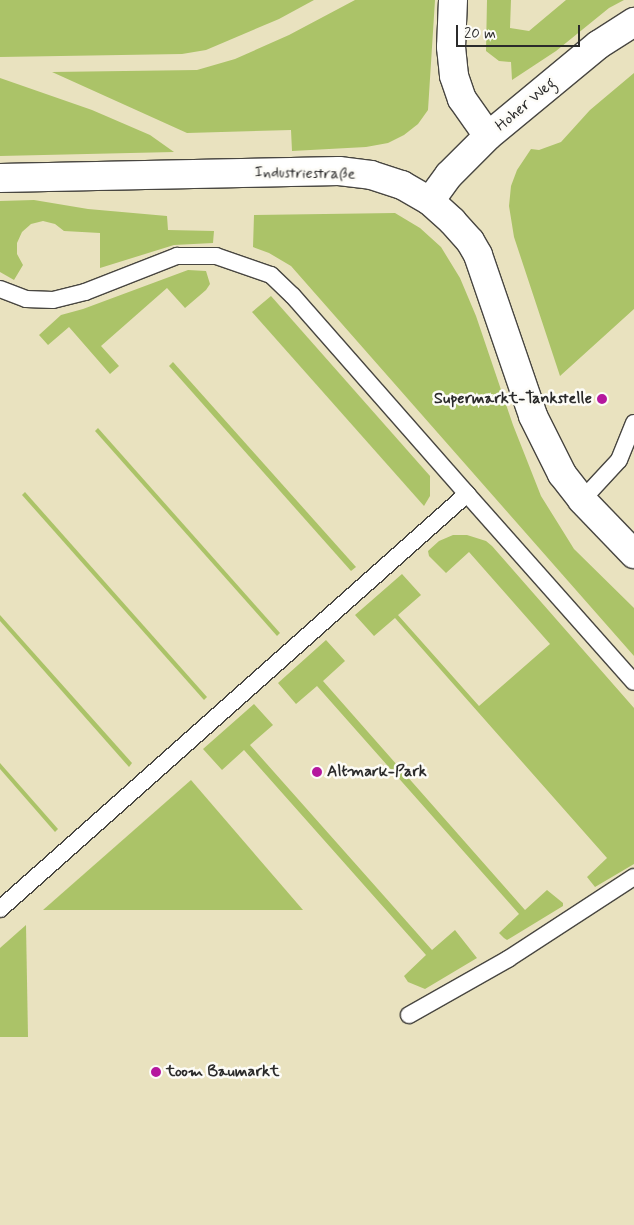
<!DOCTYPE html>
<meta charset="utf-8">
<style>
body{margin:0}
#map{position:relative;width:634px;height:1225px;overflow:hidden;background:#e9e2bf;font-family:Mynerve,sans-serif}
div>[style]{position:absolute}
.green>*{inset:0;background:#abc368}
.roads{filter:drop-shadow(1px 0 #484641) drop-shadow(-1px 0 #484641) drop-shadow(0 1px #484641) drop-shadow(0 -1px #484641)}
.lane>*{height:16px;margin:-8px;padding:0 8px;transform-origin:8px;border-radius:8px;background:#fff}
.street>*{height:28px;margin:-14px;padding:0 14px;transform-origin:14px;border-radius:14px;background:#fff}
.dots>*{width:14px;height:14px;translate:-50% -50%;box-sizing:border-box;border:2px solid #fdfcf7;border-radius:50%}
span{translate:-50% -50%;white-space:nowrap;text-align:center;line-height:1.15;-webkit-text-stroke:5px #fdfcf7;paint-order:stroke}
.street-label{font-size:16px;color:#2b2b2b}
.poi-label{font-size:16px;color:#2b2b2b;font-weight:700}
.right{translate:-100% -50%;text-align:right}
.left{translate:0 -50%;text-align:left}
.scale{position:absolute;left:456px;top:25px;width:124px;height:22px;box-sizing:border-box;border:2px solid #2b2b2b;border-top:0;padding-left:6px;font-size:15px;line-height:18px;white-space:nowrap;color:#2b2b2b;-webkit-text-stroke:4px #fdfcf7;paint-order:stroke}
</style>
<div id="map">
<div class="green">
<i style="clip-path:polygon(0 0,314px 0,279px 19px,206px 50px,182px 54px,0 57px)"></i>
<i style="clip-path:polygon(355px 0,435px 0,428px 110px,418px 124px,404px 135px,388px 143px,366px 147px,292px 151px,291px 130px,187px 133px,52px 72px,197px 70px,235px 59px,289px 35px)"></i>
<i style="clip-path:polygon(487px 0,511px 0,510px 28px,529px 31px,566px 0,624px 0,609px 8px,556px 51px,512px 80px,511px 62px,499px 61px,486px 51px)"></i>
<i style="clip-path:polygon(634px 73px,634px 309px,560px 376px,514px 237px,509px 206px,511px 186px,517px 170px,531px 149px,539px 150px,561px 142px,590px 110px)"></i>
<i style="clip-path:polygon(0 78px,92px 110px,150px 135px,174px 152px,0 156px)"></i>
<i style="clip-path:polygon(34px 200px,88px 209px,167px 216px,168px 230px,214px 231px,213px 243px,174px 245px,100px 268px,100px 233px,64px 231px,55px 224px,43px 221px,31px 224px,22px 232px,17px 243px,17px 254px,23px 265px,14px 280px,0 272px,0 201px)"></i>
<i style="clip-path:polygon(395px 213px,420px 228px,441px 247px,460px 278px,476px 316px,513px 425px,541px 496px,574px 549px,634px 608px,634px 656px,291px 266px,269px 253px,253px 247px,254px 215px)"></i>
<i style="clip-path:polygon(188px 270px,206px 271px,210px 284px,206px 290px,185px 308px,167px 288px,101px 346px,119px 366px,110px 374px,69px 327px,48px 345px,39px 335px,61px 315px,83px 309px)"></i>
<i style="clip-path:polygon(271px 296px,430px 476px,430px 496px,424px 506px,252px 312px)"></i>
<i style="clip-path:polygon(173px 362px,356px 567px,351px 571px,169px 366px)"></i>
<i style="clip-path:polygon(98px 428px,280px 633px,277px 636px,95px 431px)"></i>
<i style="clip-path:polygon(25px 492px,207px 697px,204px 700px,22px 495px)"></i>
<i style="clip-path:polygon(453px 535px,467px 535px,486px 541px,492px 546px,634px 708px,634px 864px,595px 887px,587px 877px,607px 858px,395px 618px,374px 636px,355px 615px,402px 574px,421px 595px,398px 615px,479px 706px,550px 644px,469px 552px,446px 573px,429px 556px,428px 551px,439px 541px)"></i>
<i style="clip-path:polygon(0 615px,132px 763px,129px 767px,0 621px)"></i>
<i style="clip-path:polygon(326px 640px,345px 661px,323px 681px,525px 910px,547px 890px,563px 903px,563px 906px,507px 940px,504px 938px,499px 933px,519px 914px,317px 686px,296px 704px,278px 683px)"></i>
<i style="clip-path:polygon(254px 704px,273px 725px,250px 745px,432px 950px,455px 930px,477px 958px,425px 989px,408px 982px,404px 976px,426px 955px,244px 750px,222px 770px,203px 749px)"></i>
<i style="clip-path:polygon(0 763px,58px 829px,55px 832px,0 769px)"></i>
<i style="clip-path:polygon(191px 780px,303px 910px,43px 910px)"></i>
<i style="clip-path:polygon(26px 925px,28px 1037px,0 1037px,0 948px)"></i>
</div>
<div class="roads">
<div class="lane">
<i style="left:0;top:289px;width:28px;rotate:21deg"></i>
<i style="left:26px;top:299px;width:27px;rotate:2deg"></i>
<i style="left:53px;top:300px;width:33px;rotate:-14deg"></i>
<i style="left:85px;top:292px;width:99px;rotate:-21.4deg"></i>
<i style="left:177px;top:256px;width:39px"></i>
<i style="left:216px;top:256px;width:58px;rotate:19.1deg"></i>
<i style="left:271px;top:275px;width:30px;rotate:44deg"></i>
<i style="left:293px;top:296px;width:264px;rotate:48.7deg"></i>
<i style="left:582px;top:500px;width:54px;rotate:-47.2deg"></i>
<i style="left:619px;top:460px;width:40px;rotate:-68deg"></i>
<i style="left:0;top:909px;width:625px;rotate:-41.63deg"></i>
<i style="left:467px;top:494px;width:251px;rotate:48.4deg"></i>
<i style="left:409px;top:1015px;width:114px;rotate:-29.5deg"></i>
<i style="left:508px;top:959px;width:150px;rotate:-33.1deg"></i>
</div>
<div class="street">
<i style="left:453px;top:0;width:47px;rotate:92.4deg"></i>
<i style="left:451px;top:47px;width:29px;rotate:84deg"></i>
<i style="left:454px;top:76px;width:24px;rotate:71deg"></i>
<i style="left:462px;top:99px;width:45px;rotate:54.9deg"></i>
<i style="left:0;top:178px;width:339px;rotate:-1.2deg"></i>
<i style="left:339px;top:171px;width:32px;rotate:7deg"></i>
<i style="left:371px;top:175px;width:33px;rotate:18deg"></i>
<i style="left:402px;top:185px;width:32px;rotate:30deg"></i>
<i style="left:430px;top:201px;width:30px;rotate:42deg"></i>
<i style="left:452px;top:221px;width:27px;rotate:48deg"></i>
<i style="left:470px;top:241px;width:16px;rotate:60deg"></i>
<i style="left:478px;top:255px;width:170px;rotate:71.1deg"></i>
<i style="left:533px;top:416px;width:65px;rotate:63.4deg"></i>
<i style="left:562px;top:474px;width:33px;rotate:52deg"></i>
<i style="left:582px;top:500px;width:75px;rotate:46.1deg"></i>
<i style="left:430px;top:201px;width:32px;rotate:-54deg"></i>
<i style="left:449px;top:175px;width:55px;rotate:-45deg"></i>
<i style="left:488px;top:136px;width:143px;rotate:-39.6deg"></i>
<i style="left:598px;top:45px;width:43px;rotate:-32.6deg"></i>
</div>
</div>
<div class="dots">
<i style="left:602px;top:399px;background:#b5179e"></i>
<i style="left:317px;top:772px;background:#b5179e"></i>
<i style="left:156px;top:1072px;background:#b5179e"></i>
</div>
<div class="street-label">
<span style="left:526px;top:105px;rotate:-40deg">Hoher Weg</span>
<span style="left:305px;top:174px;rotate:1deg">Industriestraße</span>
</div>
<div class="poi-label">
<span class="right" style="left:592px;top:399px">Supermarkt-Tankstelle</span>
<span class="left" style="left:327px;top:772px">Altmark-Park</span>
<span class="left" style="left:166px;top:1072px">toom Baumarkt</span>
</div>
<div class="scale">20 m</div>
</div>
